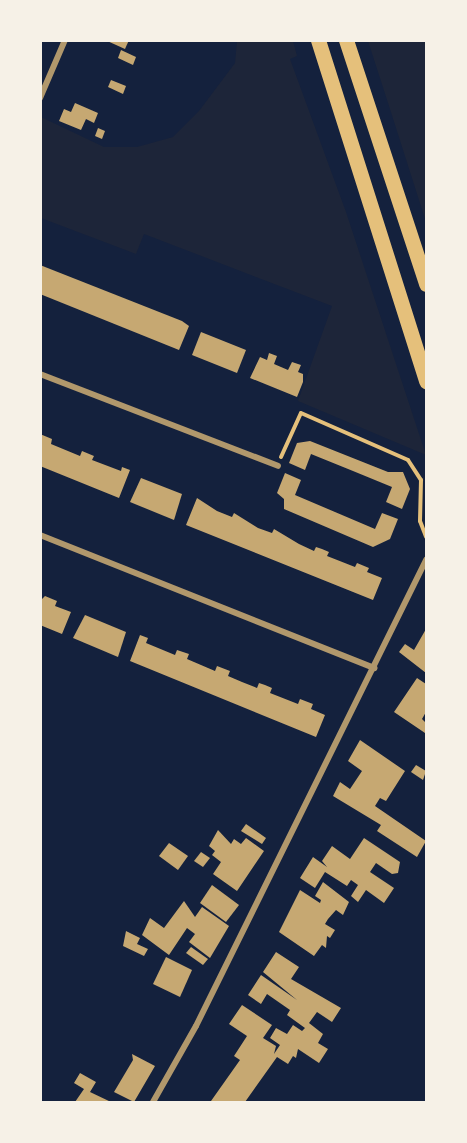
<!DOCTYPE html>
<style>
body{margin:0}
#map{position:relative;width:467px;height:1143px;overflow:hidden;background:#14213d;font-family:Commissioner,sans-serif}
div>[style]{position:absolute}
.green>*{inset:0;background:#1d2539}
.building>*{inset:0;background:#c6a872}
.path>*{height:4px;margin:-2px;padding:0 2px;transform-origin:2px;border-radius:2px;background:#e5c07b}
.minor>*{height:6px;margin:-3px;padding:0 3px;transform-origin:3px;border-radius:3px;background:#b1986c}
.trunk>*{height:15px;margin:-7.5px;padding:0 7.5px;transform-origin:7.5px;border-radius:7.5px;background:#e5c07b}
span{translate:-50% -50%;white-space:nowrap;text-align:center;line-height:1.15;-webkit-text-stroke:5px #f6f1e7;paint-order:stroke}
.frame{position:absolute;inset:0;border:42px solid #f6f1e7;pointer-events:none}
</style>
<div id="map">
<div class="green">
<i style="clip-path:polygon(237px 41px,293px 41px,297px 56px,290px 59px,346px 212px,426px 455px,298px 401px,332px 306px,144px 234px,136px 254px,41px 218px,41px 117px,104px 147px,137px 147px,173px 137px,199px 111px,235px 63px)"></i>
<i style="clip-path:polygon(368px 41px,426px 41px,426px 222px,389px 106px)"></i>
</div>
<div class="building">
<i style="clip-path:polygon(105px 40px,129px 40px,125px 49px)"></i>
<i style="clip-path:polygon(121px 50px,136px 57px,133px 65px,118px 58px)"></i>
<i style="clip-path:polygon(111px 80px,126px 86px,123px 94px,108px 87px)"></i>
<i style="clip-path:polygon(75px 103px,98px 113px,94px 123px,86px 119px,81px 130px,59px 121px,64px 109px,71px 112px)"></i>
<i style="clip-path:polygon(98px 128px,105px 131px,102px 139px,95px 136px)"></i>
<i style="clip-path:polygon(40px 265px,182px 321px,189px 326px,179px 350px,40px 294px)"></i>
<i style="clip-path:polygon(201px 332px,246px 350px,237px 373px,192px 355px)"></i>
<i style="clip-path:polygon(269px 353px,277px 356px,274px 364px,288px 370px,292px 362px,301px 365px,298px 372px,303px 374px,303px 382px,297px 397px,250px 378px,260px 357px,267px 360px)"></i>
<i style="clip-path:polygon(40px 434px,52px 439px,51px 444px,80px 456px,82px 451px,94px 456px,92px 460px,121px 471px,122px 467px,130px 470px,119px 498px,40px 466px)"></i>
<i style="clip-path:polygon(310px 441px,388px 472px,403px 472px,410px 489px,402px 509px,386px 502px,392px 487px,353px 471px,311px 454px,305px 470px,289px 463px,297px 443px)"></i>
<i style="clip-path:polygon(285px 473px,301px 480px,295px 495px,375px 529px,382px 513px,398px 519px,390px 539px,373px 547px,284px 509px,284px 499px,277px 493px)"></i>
<i style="clip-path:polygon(141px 478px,182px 494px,174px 520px,130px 502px)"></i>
<i style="clip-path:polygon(197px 498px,217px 511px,232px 517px,234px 513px,258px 528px,272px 533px,274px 529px,299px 544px,314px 551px,316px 547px,322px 549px,329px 552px,327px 556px,355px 567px,357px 563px,369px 568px,367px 572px,382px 578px,373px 600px,186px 525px)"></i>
<i style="clip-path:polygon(45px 596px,57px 601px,55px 606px,71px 612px,62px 634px,40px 625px,40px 601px)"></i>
<i style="clip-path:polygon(85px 615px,126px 632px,118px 657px,73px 638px)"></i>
<i style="clip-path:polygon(426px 629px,426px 673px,399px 652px,405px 644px,414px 650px)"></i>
<i style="clip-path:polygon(140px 635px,148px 638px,146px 643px,175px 655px,177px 650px,189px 654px,187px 659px,215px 671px,217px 666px,230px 671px,228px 676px,242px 682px,257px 688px,259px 683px,265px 685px,272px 688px,270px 693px,298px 704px,300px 699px,313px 704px,311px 709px,325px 715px,316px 737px,130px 661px)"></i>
<i style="clip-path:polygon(417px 678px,426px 684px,426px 712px,422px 719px,426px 723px,425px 733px,394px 712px)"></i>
<i style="clip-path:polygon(360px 740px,405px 771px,386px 801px,380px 798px,375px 806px,426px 841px,417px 857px,377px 831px,381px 825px,333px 796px,340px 782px,350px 789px,362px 771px,348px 761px)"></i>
<i style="clip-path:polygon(416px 765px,426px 771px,423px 780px,411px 772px)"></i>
<i style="clip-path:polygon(246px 824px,266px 838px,262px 844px,241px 831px)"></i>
<i style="clip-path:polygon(218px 830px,231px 844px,234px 839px,241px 844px,246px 838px,264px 851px,237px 891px,213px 874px,221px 862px,212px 855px,215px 851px,209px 846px)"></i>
<i style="clip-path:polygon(364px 838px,400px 862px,398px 873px,392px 874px,376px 863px,370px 872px,394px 888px,384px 903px,366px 890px,358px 902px,351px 896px,358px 885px,351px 880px,347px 886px,325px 872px,315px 888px,300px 878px,313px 857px,327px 867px,322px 861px,332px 846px,350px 859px)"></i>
<i style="clip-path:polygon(169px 843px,188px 856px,178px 870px,159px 856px)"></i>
<i style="clip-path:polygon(201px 852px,210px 858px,203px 867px,194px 861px)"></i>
<i style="clip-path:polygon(323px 882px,349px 902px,343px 915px,336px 910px,328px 919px,325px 924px,335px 930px,330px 938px,327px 936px,326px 948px,322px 945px,314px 956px,279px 932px,300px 890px,320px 903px,321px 900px,315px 896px)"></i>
<i style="clip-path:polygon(212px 885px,239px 905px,226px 922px,200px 903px)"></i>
<i style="clip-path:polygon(184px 901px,195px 917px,202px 907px,229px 926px,210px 958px,189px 942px,195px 934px,187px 928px,169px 955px,142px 935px,150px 918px,164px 928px)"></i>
<i style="clip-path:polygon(126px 931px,140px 938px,137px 944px,148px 949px,144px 956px,123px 946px)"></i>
<i style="clip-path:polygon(191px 947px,208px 959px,203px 965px,186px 953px)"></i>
<i style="clip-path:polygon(276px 952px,299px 967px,291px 979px,341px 1008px,332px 1022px,317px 1012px,309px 1023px,323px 1034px,318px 1043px,328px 1049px,319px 1063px,298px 1049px,296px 1058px,293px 1056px,288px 1064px,277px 1057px,245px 1102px,213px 1102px,211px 1101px,240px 1060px,234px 1056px,247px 1036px,229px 1024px,242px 1005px,272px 1025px,263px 1038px,276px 1046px,274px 1054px,280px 1045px,270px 1038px,276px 1028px,287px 1034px,293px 1025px,302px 1031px,305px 1028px,287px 1015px,290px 1010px,267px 994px,261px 1004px,248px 995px,261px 975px,297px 1000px,263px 972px)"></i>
<i style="clip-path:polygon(166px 957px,192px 970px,180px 997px,153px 984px)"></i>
<i style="clip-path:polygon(132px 1054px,155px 1066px,134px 1102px,114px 1092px,133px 1060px)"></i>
<i style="clip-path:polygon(80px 1073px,96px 1082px,90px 1092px,111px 1102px,75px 1102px,84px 1089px,74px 1083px)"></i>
</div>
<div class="path">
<i style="left:281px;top:457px;width:48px;rotate:-65.6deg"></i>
<i style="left:301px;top:413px;width:117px;rotate:23.7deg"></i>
<i style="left:408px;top:460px;width:24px;rotate:57deg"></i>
<i style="left:421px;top:480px;width:41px;rotate:91.4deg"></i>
<i style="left:420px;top:521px;width:17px;rotate:69deg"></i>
</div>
<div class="minor">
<i style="left:40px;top:98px;width:63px;rotate:-66.7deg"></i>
<i style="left:40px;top:374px;width:255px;rotate:21.1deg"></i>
<i style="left:40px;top:535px;width:360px;rotate:21.7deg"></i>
<i style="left:153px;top:1102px;width:87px;rotate:-60.5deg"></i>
<i style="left:196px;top:1026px;width:520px;rotate:-63.73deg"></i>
</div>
<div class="trunk">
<i style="left:318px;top:40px;width:358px;rotate:72.4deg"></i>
<i style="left:346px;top:40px;width:257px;rotate:71.8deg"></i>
</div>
<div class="frame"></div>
</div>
